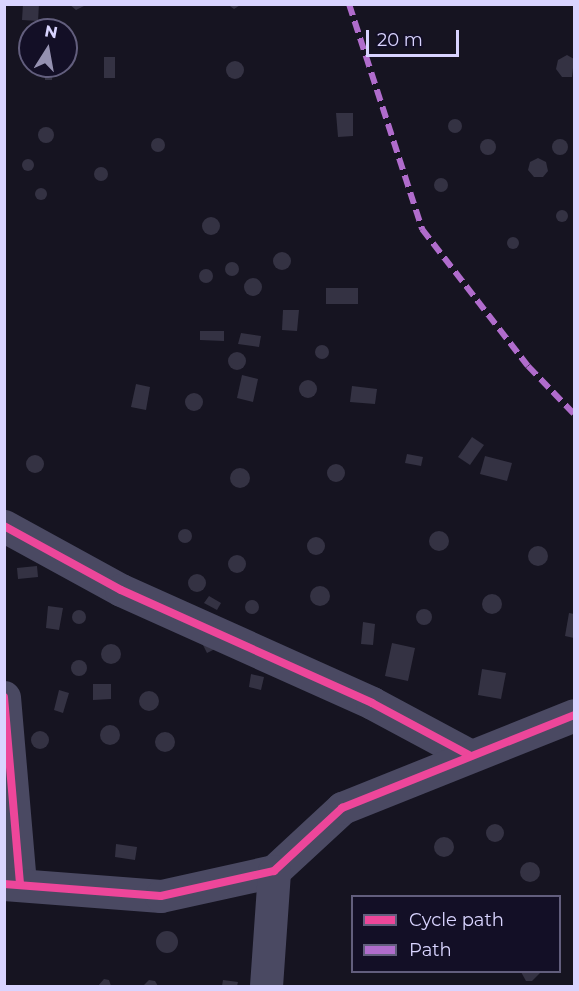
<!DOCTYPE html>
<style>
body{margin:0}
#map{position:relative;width:579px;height:991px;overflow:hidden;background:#161421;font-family:Montserrat,sans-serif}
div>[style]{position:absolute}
.building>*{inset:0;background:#343243}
.round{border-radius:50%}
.minor>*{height:33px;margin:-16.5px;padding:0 16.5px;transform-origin:16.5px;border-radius:16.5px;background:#4a4962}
.quiet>*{height:6px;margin-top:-3px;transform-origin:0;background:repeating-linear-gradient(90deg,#b06ccc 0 12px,transparent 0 18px)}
.cycleway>*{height:8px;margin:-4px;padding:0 4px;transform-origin:4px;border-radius:4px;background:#ed469a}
span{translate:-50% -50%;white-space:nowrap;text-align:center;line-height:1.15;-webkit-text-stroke:6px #130f26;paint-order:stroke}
.frame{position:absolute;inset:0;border:6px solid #d9d4ff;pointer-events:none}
.legend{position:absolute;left:351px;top:895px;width:210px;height:78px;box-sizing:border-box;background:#130f26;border:2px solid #625e7d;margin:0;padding:8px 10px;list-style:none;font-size:18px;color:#d9d4ff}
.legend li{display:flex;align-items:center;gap:12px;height:30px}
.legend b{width:30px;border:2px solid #625e7d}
.north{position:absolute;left:18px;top:18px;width:60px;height:60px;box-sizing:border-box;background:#130f26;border:2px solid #625e7d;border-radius:50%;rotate:11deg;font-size:16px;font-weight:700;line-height:24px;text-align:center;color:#d9d4ff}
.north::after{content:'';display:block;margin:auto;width:21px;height:27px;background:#9591b1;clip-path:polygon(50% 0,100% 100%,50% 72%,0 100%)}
.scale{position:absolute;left:366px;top:30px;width:93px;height:27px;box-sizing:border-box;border:3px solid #d9d4ff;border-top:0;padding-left:8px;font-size:18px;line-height:21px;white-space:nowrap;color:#d9d4ff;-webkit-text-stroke:4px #130f26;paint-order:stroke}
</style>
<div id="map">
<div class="building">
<i style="clip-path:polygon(23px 4px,39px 4px,38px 21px,22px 20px)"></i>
<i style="clip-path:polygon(69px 4px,88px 4px,76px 10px)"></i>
<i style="clip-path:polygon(227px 4px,242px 4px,234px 9px)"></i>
<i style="clip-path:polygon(567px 55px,574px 59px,572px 77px,562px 77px,556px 69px,558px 60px)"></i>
<i style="clip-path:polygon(104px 57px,115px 57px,115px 78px,104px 78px)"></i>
<i class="round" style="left:226px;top:61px;width:18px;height:18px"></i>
<i style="clip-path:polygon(45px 70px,53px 70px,52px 80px,45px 80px)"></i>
<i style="clip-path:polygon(336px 113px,353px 113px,353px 136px,338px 137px)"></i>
<i class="round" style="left:448px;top:119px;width:14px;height:14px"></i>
<i class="round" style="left:38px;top:127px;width:16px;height:16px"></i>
<i class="round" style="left:151px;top:138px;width:14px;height:14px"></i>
<i class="round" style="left:552px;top:139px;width:16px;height:16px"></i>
<i class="round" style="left:480px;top:139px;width:16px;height:16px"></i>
<i style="clip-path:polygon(538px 158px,546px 162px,548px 171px,543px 177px,534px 177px,528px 170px,530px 162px)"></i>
<i class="round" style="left:22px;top:159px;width:12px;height:12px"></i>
<i class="round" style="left:94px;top:167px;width:14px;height:14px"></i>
<i class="round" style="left:434px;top:178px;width:14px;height:14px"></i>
<i class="round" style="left:35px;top:188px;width:12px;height:12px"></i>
<i class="round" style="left:556px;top:210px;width:12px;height:12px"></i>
<i class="round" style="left:202px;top:217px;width:18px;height:18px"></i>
<i class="round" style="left:507px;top:237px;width:12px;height:12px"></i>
<i class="round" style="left:273px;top:252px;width:18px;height:18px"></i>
<i class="round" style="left:225px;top:262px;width:14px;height:14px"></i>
<i class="round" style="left:199px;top:269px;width:14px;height:14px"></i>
<i class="round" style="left:244px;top:278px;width:18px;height:18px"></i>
<i style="clip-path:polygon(326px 288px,358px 288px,358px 304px,326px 304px)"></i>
<i style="clip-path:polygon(283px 310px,299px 310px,297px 331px,282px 330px)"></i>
<i style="clip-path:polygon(200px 331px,224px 331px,224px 341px,200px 340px)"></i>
<i style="clip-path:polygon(241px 333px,261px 336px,259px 347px,238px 344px)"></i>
<i class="round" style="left:315px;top:345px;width:14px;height:14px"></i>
<i class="round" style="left:228px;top:352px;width:18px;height:18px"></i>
<i style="clip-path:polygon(242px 375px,258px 379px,253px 402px,237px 398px)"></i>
<i class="round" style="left:299px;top:380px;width:18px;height:18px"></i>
<i style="clip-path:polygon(136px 384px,150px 387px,146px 410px,131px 407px)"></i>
<i style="clip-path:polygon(352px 386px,377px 389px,375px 404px,350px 402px)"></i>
<i class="round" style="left:185px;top:393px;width:18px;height:18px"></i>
<i style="clip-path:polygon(472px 437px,484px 445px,470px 465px,458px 457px)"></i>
<i style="clip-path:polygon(407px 454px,423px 457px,421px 466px,405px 463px)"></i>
<i class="round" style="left:26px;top:455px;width:18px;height:18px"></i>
<i style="clip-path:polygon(485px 456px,512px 463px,507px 481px,480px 474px)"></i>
<i class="round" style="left:327px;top:464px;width:18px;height:18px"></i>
<i class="round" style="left:230px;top:468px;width:20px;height:20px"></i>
<i class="round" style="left:178px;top:529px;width:14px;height:14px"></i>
<i class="round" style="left:429px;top:531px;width:20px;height:20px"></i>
<i class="round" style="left:307px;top:537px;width:18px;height:18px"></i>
<i class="round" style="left:528px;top:546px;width:20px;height:20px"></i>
<i class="round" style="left:228px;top:555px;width:18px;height:18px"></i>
<i style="clip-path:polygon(37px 566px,38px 577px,18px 579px,17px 568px)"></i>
<i class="round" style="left:188px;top:574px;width:18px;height:18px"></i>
<i class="round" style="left:310px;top:586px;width:20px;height:20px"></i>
<i class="round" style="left:482px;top:594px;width:20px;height:20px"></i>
<i style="clip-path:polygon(209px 596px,221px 603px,217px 610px,204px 603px)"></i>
<i class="round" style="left:245px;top:600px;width:14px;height:14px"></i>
<i style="clip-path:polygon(48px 606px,63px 608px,59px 630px,46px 628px)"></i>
<i class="round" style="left:416px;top:609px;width:16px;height:16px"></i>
<i class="round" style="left:72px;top:610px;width:14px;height:14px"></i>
<i style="clip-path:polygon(569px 613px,574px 614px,574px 638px,565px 636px)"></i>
<i style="clip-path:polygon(363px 622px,375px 624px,373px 645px,361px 644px)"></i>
<i style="clip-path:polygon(202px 643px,217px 648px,207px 653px)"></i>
<i style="clip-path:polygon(392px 643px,415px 648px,408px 681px,385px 676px)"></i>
<i class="round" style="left:101px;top:644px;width:20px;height:20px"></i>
<i class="round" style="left:71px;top:660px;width:16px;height:16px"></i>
<i style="clip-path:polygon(482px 669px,506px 673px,501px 699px,478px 695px)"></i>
<i style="clip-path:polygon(251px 674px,264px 677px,261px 690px,249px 687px)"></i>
<i style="clip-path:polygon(93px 684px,111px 684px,111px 699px,93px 700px)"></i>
<i style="clip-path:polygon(59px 690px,69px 693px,63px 713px,54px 710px)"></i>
<i class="round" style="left:139px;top:691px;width:20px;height:20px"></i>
<i class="round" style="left:100px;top:725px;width:20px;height:20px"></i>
<i class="round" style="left:31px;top:731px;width:18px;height:18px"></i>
<i class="round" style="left:155px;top:732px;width:20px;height:20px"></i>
<i class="round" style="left:486px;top:824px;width:18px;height:18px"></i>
<i class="round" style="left:434px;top:837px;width:20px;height:20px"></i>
<i style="clip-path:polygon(116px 844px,137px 847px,135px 860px,115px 857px)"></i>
<i class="round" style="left:520px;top:862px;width:20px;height:20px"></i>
<i class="round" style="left:156px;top:931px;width:22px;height:22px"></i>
<i style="clip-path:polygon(521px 972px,540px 972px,540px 973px,532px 981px,526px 981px)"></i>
<i style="clip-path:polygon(104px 979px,109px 980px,111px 986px,98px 986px)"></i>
<i style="clip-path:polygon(149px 980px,155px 981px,158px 986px,143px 986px)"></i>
<i style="clip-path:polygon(223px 980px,238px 982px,237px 986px,222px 986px)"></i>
</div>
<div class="minor">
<i style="left:4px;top:526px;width:133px;rotate:28.7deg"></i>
<i style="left:121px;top:590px;width:275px;rotate:24.2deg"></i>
<i style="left:372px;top:703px;width:110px;rotate:28.2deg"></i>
<i style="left:4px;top:697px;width:188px;rotate:85.1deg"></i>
<i style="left:4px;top:884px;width:157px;rotate:4.4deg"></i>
<i style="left:161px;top:896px;width:116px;rotate:-12.5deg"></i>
<i style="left:274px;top:871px;width:93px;rotate:-42.8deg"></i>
<i style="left:342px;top:808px;width:250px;rotate:-21.8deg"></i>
<i style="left:266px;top:986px;width:115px;rotate:-86deg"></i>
</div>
<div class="quiet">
<i style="left:349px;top:4px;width:237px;rotate:72deg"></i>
<i style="left:422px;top:229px;width:173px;rotate:52.3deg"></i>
<i style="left:528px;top:366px;width:66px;rotate:46.2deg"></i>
</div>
<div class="cycleway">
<i style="left:4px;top:526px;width:133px;rotate:28.7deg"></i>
<i style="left:121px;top:590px;width:275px;rotate:24.2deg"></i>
<i style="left:372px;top:703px;width:110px;rotate:28.2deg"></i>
<i style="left:4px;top:697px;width:188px;rotate:85.1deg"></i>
<i style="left:4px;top:884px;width:157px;rotate:4.4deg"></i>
<i style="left:161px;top:896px;width:116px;rotate:-12.5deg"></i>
<i style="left:274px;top:871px;width:93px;rotate:-42.8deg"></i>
<i style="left:342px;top:808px;width:250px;rotate:-21.8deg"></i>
</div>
<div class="frame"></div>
<ul class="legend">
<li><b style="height:8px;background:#ed469a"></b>Cycle path</li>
<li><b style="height:8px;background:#b06ccc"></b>Path</li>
</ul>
<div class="north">N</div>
<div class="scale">20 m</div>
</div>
